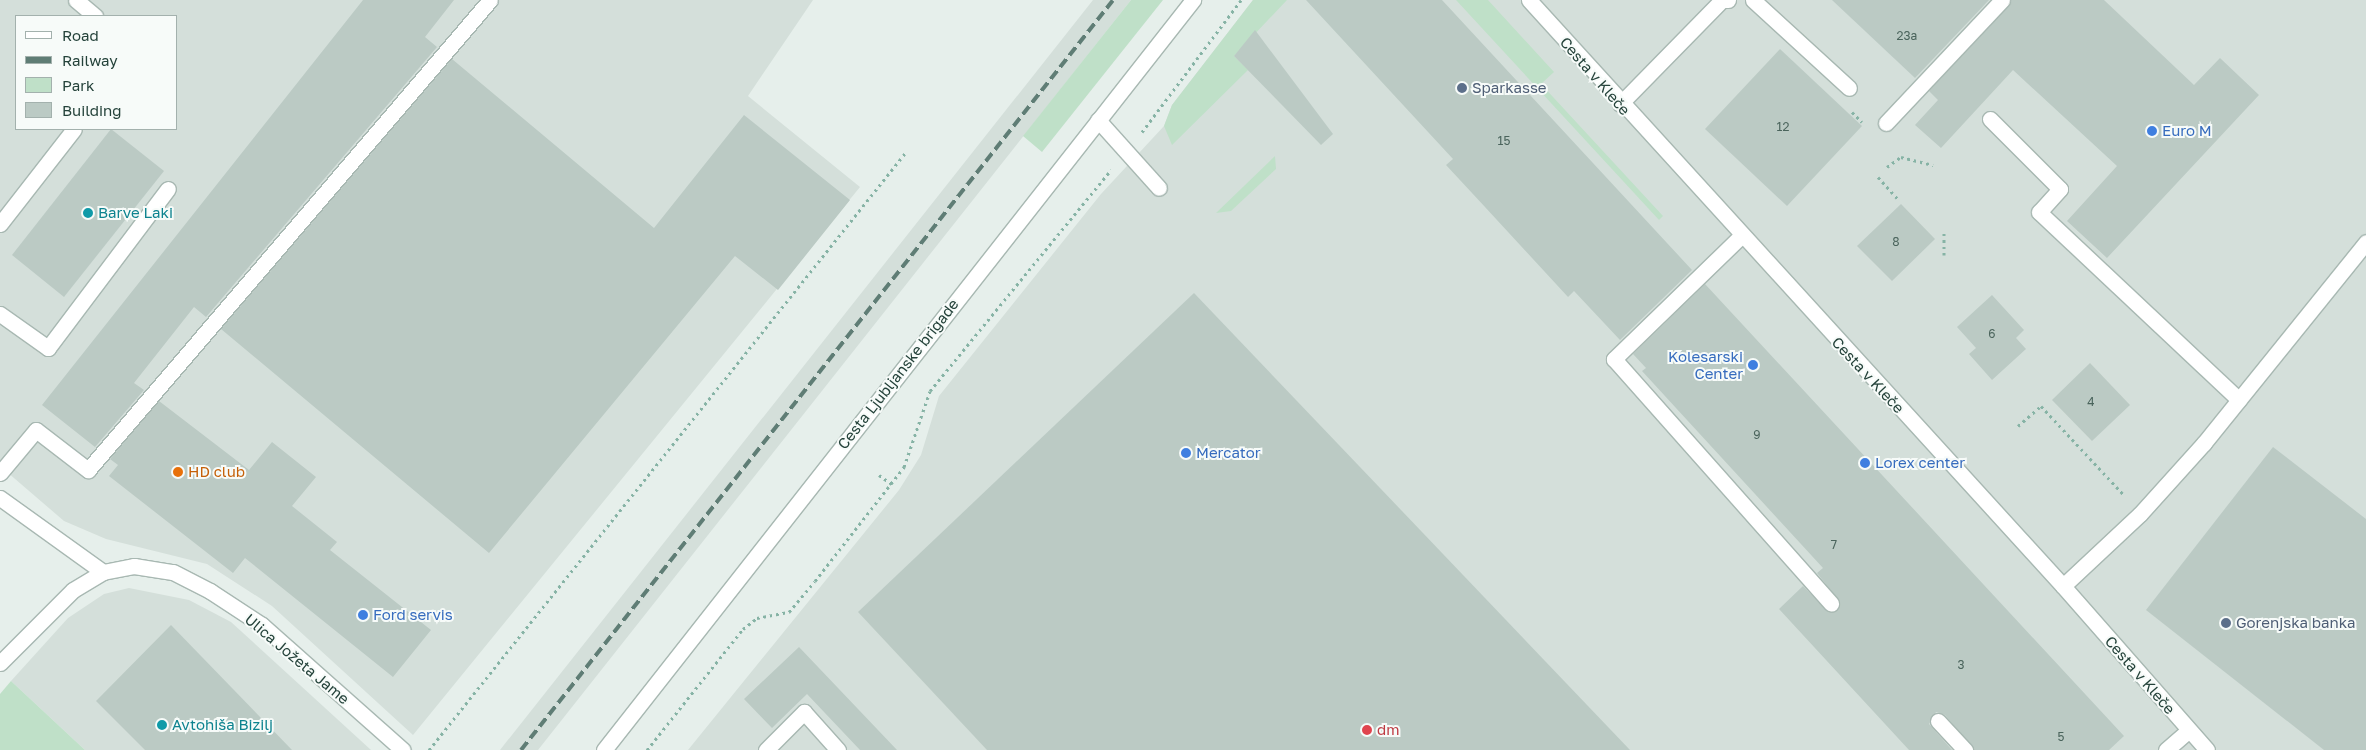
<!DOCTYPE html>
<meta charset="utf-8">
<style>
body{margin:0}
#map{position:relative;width:2366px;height:750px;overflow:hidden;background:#e6efeb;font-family:"Golos Text",sans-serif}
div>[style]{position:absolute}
.built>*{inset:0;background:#d4dfda}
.green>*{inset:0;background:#bfe0c8}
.building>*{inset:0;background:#bbcac4}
.path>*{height:3px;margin-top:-1.5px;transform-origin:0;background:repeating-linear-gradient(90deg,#86b3a5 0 2.5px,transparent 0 6.5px)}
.roads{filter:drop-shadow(1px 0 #a8b8b2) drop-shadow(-1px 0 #a8b8b2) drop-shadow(0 1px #a8b8b2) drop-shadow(0 -1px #a8b8b2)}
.service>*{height:15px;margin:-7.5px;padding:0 7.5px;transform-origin:7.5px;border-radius:7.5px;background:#fff}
.minor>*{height:15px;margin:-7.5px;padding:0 7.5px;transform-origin:7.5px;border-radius:7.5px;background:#fff}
.tertiary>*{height:15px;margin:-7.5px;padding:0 7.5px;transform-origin:7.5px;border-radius:7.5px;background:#fff}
.rail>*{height:4px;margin-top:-2px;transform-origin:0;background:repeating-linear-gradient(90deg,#5f7d75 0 10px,transparent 0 15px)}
.dots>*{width:14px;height:14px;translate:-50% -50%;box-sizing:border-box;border:2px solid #f7fbf9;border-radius:50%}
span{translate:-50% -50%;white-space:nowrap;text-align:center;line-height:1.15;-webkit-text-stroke:4px #f7fbf9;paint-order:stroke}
.number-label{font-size:12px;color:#4a645c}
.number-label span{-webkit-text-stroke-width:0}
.street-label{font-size:15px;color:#24423a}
.service-label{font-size:15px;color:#4e5e75}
.left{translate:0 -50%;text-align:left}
.shop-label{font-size:15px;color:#366cbe}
.right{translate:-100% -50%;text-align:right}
.culture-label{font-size:15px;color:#0d838f}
.food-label{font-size:15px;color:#c56008}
.health-label{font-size:15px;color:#be3a42}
.legend{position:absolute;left:15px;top:15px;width:162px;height:115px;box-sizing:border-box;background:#f7fbf9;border:1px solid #a3b1ad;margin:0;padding:6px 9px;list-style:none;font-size:15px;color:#24423a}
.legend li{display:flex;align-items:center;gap:10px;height:25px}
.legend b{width:25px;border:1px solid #a3b1ad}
</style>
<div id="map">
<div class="built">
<i style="clip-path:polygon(evenodd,0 0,813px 0,748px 96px,860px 187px,413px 735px,272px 606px,207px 564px,106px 539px,64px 521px,0 466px,0 0,16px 16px,176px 16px,176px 129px,16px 129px,16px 16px)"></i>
<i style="clip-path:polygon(1093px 0,1131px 0,538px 750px,500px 750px)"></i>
<i style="clip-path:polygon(1253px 0,2366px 0,2366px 750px,688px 750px,899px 490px,921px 455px,939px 396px,1101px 194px,1164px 126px,1172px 105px)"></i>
<i style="clip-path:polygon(129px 588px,189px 600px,231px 622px,371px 750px,85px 750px,11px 681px,68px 618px,104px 594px)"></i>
</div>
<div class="green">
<i style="clip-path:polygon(1131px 0,1163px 0,1042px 152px,1023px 136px)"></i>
<i style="clip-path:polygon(1253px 0,1287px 0,1234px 56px,1248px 70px,1172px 145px,1164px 126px,1172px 105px)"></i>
<i style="clip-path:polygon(1456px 0,1488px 0,1554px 72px,1541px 84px,1663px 216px,1659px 220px)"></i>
<i style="clip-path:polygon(1275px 156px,1276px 169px,1231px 211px,1216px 213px)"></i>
<i style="clip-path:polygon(11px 681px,85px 750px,0 750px,0 694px)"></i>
</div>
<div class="building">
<i style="clip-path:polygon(363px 0,454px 0,425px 37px,437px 47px,206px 317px,194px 307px,134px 383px,144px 390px,95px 447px,42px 405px)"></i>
<i style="clip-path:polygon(1306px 0,1442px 0,1692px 270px,1620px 340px,1574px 291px,1568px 297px,1485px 207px,1446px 165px,1453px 159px)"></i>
<i style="clip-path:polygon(1832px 0,1989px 0,1915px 78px)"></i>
<i style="clip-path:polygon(2011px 0,2104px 0,2194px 85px,2220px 58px,2259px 95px,2107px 258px,2067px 221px,2117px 166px,2013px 70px,1941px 148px,1915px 125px,1938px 100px,1929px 91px)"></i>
<i style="clip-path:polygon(1255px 30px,1333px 134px,1321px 145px,1234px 56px)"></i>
<i style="clip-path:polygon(1780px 49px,1862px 126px,1787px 206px,1705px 129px)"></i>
<i style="clip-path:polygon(452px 59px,654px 228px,744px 115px,850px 200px,778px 290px,735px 256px,489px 553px,221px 329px)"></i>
<i style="clip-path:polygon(111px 129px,164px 171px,64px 297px,12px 255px)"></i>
<i style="clip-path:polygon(1901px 204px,1935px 239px,1892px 281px,1857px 246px)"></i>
<i style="clip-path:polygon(1705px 284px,2124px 736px,2109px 750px,1974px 750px,1945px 715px,1936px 712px,1929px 724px,1952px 750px,1909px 750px,1779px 609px,1803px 586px,1828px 612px,1837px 610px,1840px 602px,1817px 573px,1823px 568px,1642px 371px,1646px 368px,1633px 354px)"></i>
<i style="clip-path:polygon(1194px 293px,1630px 750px,987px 750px,858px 612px)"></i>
<i style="clip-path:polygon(1992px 295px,2024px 330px,2016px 338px,2026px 349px,1992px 380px,1969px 354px,1976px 348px,1957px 327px)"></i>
<i style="clip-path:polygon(2090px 363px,2130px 405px,2092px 441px,2052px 400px)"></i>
<i style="clip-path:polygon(159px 401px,249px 470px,272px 442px,316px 477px,292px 506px,337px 542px,330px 550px,431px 630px,393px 677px,245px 558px,233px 573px,109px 476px,118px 465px,110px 459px)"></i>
<i style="clip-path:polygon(2273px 447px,2366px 519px,2366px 750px,2324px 750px,2146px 610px)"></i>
<i style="clip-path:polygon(171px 625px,292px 750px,145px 750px,96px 701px)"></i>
<i style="clip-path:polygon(799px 647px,897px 750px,860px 750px,807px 694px,772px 728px,744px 699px)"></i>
</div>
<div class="path">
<i style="left:1852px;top:112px;width:14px;rotate:45deg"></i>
<i style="left:1142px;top:132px;width:165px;rotate:-53.1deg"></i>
<i style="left:1887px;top:167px;width:17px;rotate:-36deg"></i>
<i style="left:1901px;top:157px;width:33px;rotate:14deg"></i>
<i style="left:1878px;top:177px;width:31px;rotate:48deg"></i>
<i style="left:1944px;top:233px;width:22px;rotate:90deg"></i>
<i style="left:2018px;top:426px;width:30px;rotate:-41deg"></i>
<i style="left:2041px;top:406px;width:122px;rotate:47deg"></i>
<i style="left:879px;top:475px;width:16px;rotate:35deg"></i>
<i style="left:429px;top:750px;width:765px;rotate:-51.42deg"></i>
<i style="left:647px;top:750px;width:154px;rotate:-51.6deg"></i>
<i style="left:743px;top:629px;width:18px;rotate:-38deg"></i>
<i style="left:757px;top:618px;width:33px;rotate:-11deg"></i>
<i style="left:789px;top:612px;width:40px;rotate:-50deg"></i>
<i style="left:815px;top:581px;width:145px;rotate:-52deg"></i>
<i style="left:904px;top:467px;width:80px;rotate:-71.1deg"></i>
<i style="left:930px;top:391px;width:286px;rotate:-50.7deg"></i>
</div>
<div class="roads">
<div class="service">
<i style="left:76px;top:0;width:25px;rotate:40deg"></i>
<i style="left:1753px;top:0;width:130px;rotate:42.5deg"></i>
<i style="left:1620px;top:104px;width:146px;rotate:-45.6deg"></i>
<i style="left:1722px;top:0;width:6px"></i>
<i style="left:1990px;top:119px;width:99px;rotate:45deg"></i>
<i style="left:2060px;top:189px;width:31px;rotate:132deg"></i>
<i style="left:2039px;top:212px;width:274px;rotate:43.2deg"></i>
<i style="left:1098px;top:120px;width:91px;rotate:48.1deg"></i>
<i style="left:1886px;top:123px;width:169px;rotate:-46.7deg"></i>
<i style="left:0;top:224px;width:120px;rotate:-52.1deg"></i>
<i style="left:1741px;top:236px;width:177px;rotate:135.9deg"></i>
<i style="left:1614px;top:359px;width:327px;rotate:48.4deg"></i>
<i style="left:0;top:314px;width:59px;rotate:35.3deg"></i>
<i style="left:48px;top:348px;width:199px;rotate:-53deg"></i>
<i style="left:0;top:473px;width:56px;rotate:-50.1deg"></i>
<i style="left:36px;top:430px;width:66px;rotate:37.6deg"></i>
<i style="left:88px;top:470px;width:618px;rotate:-49.46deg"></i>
<i style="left:1938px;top:721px;width:40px;rotate:47deg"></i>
<i style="left:766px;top:750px;width:54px;rotate:-45deg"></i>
<i style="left:804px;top:712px;width:51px;rotate:48.2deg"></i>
<i style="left:2166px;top:750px;width:29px;rotate:-41deg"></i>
</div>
<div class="minor">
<i style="left:1529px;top:0;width:793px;rotate:47.66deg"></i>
<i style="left:2063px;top:586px;width:218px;rotate:48.7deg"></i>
<i style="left:2063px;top:586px;width:105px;rotate:-43.1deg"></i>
<i style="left:2140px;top:514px;width:96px;rotate:-48deg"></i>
<i style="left:2204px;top:443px;width:258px;rotate:-51.1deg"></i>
<i style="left:0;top:663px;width:103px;rotate:-45deg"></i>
<i style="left:73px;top:590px;width:35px;rotate:-31deg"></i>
</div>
<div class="tertiary">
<i style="left:0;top:498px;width:127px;rotate:35.7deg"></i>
<i style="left:103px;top:572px;width:32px;rotate:-11deg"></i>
<i style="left:134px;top:566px;width:39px;rotate:9deg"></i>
<i style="left:173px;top:572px;width:42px;rotate:27.2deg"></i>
<i style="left:210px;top:591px;width:62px;rotate:33.2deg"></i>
<i style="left:262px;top:625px;width:188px;rotate:41.6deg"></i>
<i style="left:604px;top:750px;width:954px;rotate:-51.86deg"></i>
</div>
</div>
<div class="rail">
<i style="left:521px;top:750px;width:955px;rotate:-51.71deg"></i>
</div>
<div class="dots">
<i style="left:1462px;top:88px;background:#5c6f8a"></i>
<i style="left:2152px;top:131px;background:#3f7fe0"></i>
<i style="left:88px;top:213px;background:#0f9aa8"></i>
<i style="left:1753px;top:365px;background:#3f7fe0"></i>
<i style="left:1186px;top:453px;background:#3f7fe0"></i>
<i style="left:1865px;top:463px;background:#3f7fe0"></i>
<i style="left:178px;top:472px;background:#e8710a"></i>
<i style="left:363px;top:615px;background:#3f7fe0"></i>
<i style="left:2226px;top:623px;background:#5c6f8a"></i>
<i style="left:162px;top:725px;background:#0f9aa8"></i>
<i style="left:1367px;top:730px;background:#e0444e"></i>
</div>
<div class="number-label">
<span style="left:1907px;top:36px">23a</span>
<span style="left:1783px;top:127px">12</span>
<span style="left:1504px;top:141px">15</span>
<span style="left:1896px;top:242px">8</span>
<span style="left:1992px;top:334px">6</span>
<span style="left:2091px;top:402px">4</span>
<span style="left:1757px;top:435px">9</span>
<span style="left:1834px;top:545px">7</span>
<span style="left:1961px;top:665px">3</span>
<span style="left:2061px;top:737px">5</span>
</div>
<div class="street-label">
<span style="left:1595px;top:76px;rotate:49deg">Cesta v Kleče</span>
<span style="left:898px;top:374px;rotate:-52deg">Cesta Ljubljanske brigade</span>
<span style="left:1868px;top:375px;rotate:47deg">Cesta v Kleče</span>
<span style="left:297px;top:659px;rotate:40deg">Ulica Jožeta Jame</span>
<span style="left:2140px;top:675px;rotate:49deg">Cesta v Kleče</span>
</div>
<div class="service-label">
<span class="left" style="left:1472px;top:88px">Sparkasse</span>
<span class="left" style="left:2236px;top:623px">Gorenjska banka</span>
</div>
<div class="shop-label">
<span class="left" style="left:2162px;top:131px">Euro M</span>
<span class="right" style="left:1743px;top:365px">Kolesarski<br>Center</span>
<span class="left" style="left:1196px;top:453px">Mercator</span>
<span class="left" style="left:1875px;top:463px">Lorex center</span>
<span class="left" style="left:373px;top:615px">Ford servis</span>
</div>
<div class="culture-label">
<span class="left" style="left:98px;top:213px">Barve Laki</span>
<span class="left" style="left:172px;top:725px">Avtohiša Bizilj</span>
</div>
<div class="food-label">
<span class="left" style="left:188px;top:472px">HD club</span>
</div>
<div class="health-label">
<span class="left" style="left:1377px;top:730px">dm</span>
</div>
<ul class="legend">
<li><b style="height:6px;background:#fff"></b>Road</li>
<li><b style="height:6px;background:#5f7d75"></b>Railway</li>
<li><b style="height:14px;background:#bfe0c8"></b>Park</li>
<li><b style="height:14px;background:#bbcac4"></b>Building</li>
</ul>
</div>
